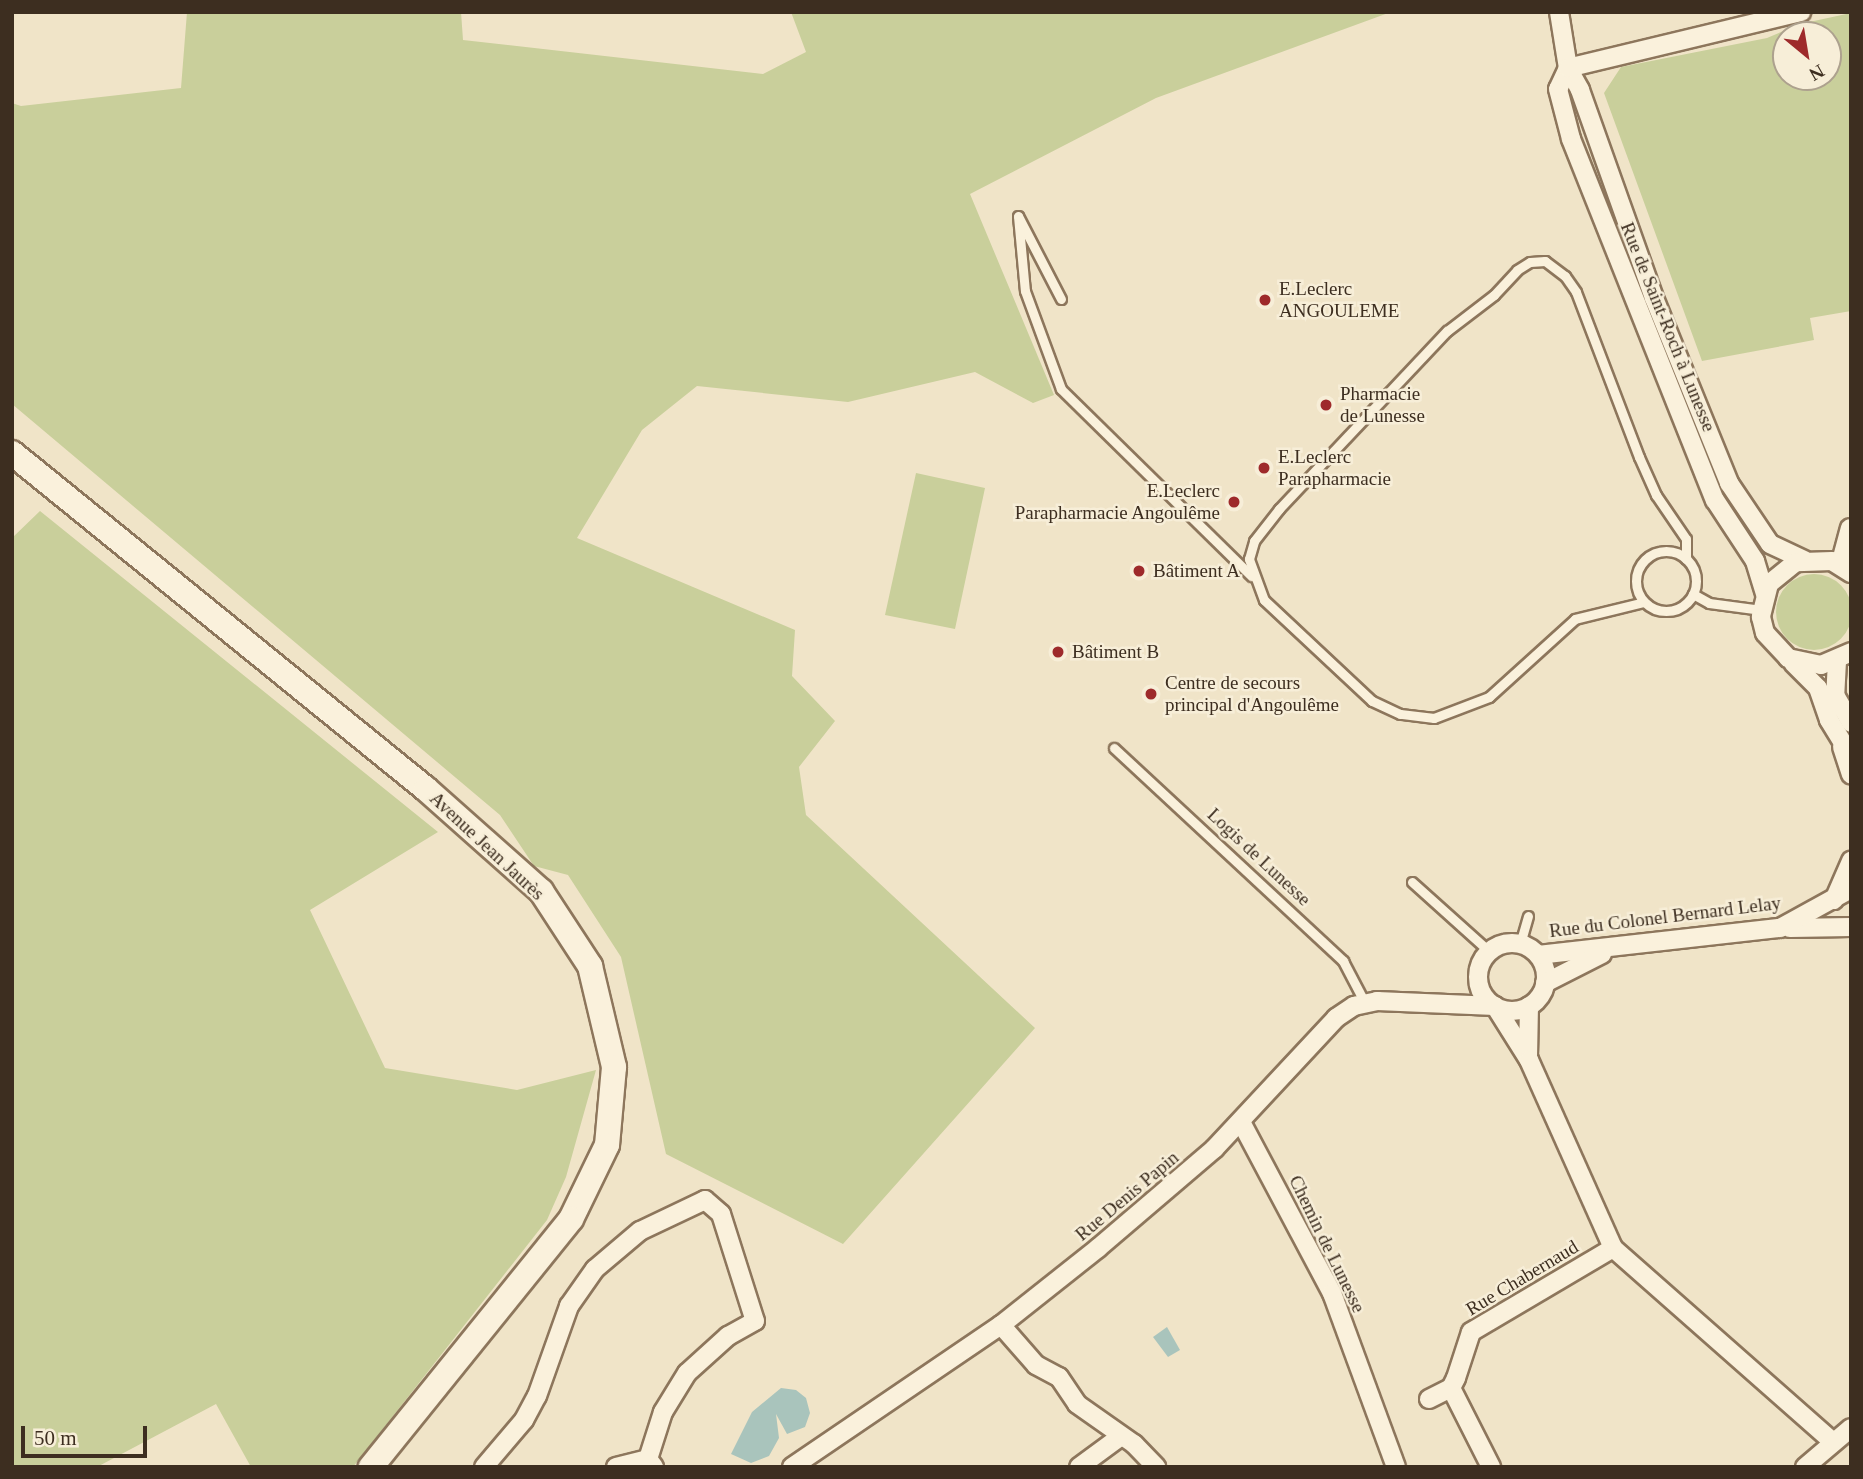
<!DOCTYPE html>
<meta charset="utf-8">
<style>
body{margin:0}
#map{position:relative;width:1863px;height:1479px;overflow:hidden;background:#f0e4c8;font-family:"Times New Roman",serif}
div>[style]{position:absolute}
.green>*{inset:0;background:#c9cf9b}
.round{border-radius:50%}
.water>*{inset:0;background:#a9c4bc}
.roads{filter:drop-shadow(2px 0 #8d765c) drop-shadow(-2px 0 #8d765c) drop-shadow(0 2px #8d765c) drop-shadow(0 -2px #8d765c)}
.lane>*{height:9px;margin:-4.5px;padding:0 4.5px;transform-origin:4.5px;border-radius:4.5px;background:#faf1dc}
.lane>.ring{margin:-4.5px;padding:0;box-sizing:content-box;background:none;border:9px solid #faf1dc;border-radius:50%}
.street>*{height:18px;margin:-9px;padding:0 9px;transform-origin:9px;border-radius:9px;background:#faf1dc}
.street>.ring{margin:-9px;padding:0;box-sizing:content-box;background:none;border:18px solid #faf1dc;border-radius:50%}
.secondary>*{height:24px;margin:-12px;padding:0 12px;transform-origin:12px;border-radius:12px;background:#faf1dc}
.dots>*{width:19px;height:19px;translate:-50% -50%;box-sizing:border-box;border:4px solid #f7eed8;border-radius:50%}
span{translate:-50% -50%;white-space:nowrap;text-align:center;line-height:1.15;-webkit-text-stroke:5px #f7eed8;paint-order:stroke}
.poi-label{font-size:19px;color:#3d2e20}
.left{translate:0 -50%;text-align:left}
.right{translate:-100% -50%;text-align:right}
.street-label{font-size:19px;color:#3d2e20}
.frame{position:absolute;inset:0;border:14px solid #3d2e20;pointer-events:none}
.north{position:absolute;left:1772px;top:21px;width:70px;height:70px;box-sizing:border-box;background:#f7eed8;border:2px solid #ada18e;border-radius:50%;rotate:150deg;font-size:19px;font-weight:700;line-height:28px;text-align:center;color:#3d2e20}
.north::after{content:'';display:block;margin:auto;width:24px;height:32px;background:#9e2a2b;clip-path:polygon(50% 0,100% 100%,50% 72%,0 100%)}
.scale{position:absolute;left:21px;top:1426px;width:126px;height:32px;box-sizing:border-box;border:4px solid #3d2e20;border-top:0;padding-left:9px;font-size:21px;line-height:24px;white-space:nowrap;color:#3d2e20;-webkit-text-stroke:5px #f7eed8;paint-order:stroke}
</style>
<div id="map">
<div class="green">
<i style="clip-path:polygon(187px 12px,461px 12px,463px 40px,763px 74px,806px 52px,791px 12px,1391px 12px,1156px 98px,970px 194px,1054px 395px,1033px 403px,975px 372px,848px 402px,697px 386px,642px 430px,577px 538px,795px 630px,792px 676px,835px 721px,799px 767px,806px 815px,1035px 1028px,843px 1244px,666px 1154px,621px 957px,568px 875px,534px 866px,500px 815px,12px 404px,12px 103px,21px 106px,181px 88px)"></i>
<i style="clip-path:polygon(evenodd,1851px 13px,1851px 311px,1810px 318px,1814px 340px,1702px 361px,1604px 93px,1621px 67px,1767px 38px,1800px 24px,1851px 13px,1828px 35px,1828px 77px,1786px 77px,1786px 35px,1828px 35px)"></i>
<i style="clip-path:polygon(916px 473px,985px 488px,955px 629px,885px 615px)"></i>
<i style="clip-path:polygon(40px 511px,438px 832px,310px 910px,385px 1068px,517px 1090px,596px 1070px,566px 1177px,547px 1220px,353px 1467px,251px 1467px,216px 1404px,97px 1467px,12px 1467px,12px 538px)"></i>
<i class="round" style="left:1776px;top:574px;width:76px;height:76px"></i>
</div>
<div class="water">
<i style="clip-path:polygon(1167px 1327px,1180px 1350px,1168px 1357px,1153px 1337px)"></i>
<i style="clip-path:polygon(781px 1388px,796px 1390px,806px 1398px,810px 1413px,805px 1427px,787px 1434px,776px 1414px,779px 1438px,769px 1456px,751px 1463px,731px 1454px,752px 1412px)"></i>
</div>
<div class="roads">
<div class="lane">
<i style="left:1061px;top:299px;width:93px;rotate:-117.4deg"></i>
<i style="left:1018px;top:216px;width:75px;rotate:84.7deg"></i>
<i style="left:1025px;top:291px;width:104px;rotate:69.8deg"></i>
<i style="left:1061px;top:389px;width:267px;rotate:44.5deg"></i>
<i class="ring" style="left:1636px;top:551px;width:51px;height:51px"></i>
<i style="left:1693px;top:594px;width:18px;rotate:29deg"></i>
<i style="left:1709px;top:603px;width:53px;rotate:7.5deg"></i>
<i style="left:1644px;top:602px;width:71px;rotate:166.2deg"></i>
<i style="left:1575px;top:619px;width:116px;rotate:137.8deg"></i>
<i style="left:1489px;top:697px;width:59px;rotate:159.1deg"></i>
<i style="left:1434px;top:718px;width:34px;rotate:-173deg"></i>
<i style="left:1400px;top:714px;width:31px;rotate:-155deg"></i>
<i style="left:1372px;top:701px;width:148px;rotate:-136.9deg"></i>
<i style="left:1264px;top:600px;width:44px;rotate:-110.1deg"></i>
<i style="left:1249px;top:559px;width:19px;rotate:-74deg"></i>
<i style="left:1254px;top:541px;width:41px;rotate:-52deg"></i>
<i style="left:1279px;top:509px;width:245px;rotate:-46.7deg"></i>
<i style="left:1447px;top:331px;width:59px;rotate:-37.5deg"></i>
<i style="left:1494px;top:295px;width:34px;rotate:-47deg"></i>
<i style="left:1517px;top:270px;width:15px;rotate:-32deg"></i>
<i style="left:1530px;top:262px;width:15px;rotate:-4deg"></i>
<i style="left:1545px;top:261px;width:25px;rotate:37deg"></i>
<i style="left:1565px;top:276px;width:19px;rotate:55deg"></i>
<i style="left:1576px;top:292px;width:177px;rotate:69.1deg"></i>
<i style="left:1639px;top:457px;width:42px;rotate:65.9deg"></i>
<i style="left:1656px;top:495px;width:53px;rotate:55.7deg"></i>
<i style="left:1686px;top:539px;width:20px;rotate:90deg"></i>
<i style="left:1114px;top:748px;width:313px;rotate:42.9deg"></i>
<i style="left:1343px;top:961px;width:47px;rotate:62.4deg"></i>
<i style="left:1412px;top:882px;width:103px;rotate:41.9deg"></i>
<i style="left:1520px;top:944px;width:29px;rotate:-74deg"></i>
</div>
<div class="street">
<i style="left:1559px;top:12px;width:57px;rotate:80.9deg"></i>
<i style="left:1568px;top:68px;width:25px;rotate:61deg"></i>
<i style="left:1580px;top:90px;width:221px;rotate:70.4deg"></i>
<i style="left:1654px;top:298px;width:200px;rotate:67.9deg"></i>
<i style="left:1729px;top:483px;width:73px;rotate:56.1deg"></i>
<i style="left:1770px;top:544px;width:38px;rotate:25deg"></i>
<i style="left:1568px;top:68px;width:23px;rotate:115deg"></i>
<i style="left:1558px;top:89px;width:52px;rotate:75.4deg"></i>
<i style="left:1571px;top:139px;width:389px;rotate:68.3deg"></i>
<i style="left:1715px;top:500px;width:73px;rotate:56.7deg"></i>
<i style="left:1755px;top:561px;width:34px;rotate:73deg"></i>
<i style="left:1568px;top:68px;width:240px;rotate:-13.5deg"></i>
<i style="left:1840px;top:565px;width:38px;rotate:-75deg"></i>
<i style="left:1851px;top:573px;width:22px;rotate:-148deg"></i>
<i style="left:1832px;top:561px;width:36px;rotate:178deg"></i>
<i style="left:1796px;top:562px;width:35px;rotate:141deg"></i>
<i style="left:1769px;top:584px;width:34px;rotate:104deg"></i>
<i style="left:1761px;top:617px;width:16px;rotate:76deg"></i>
<i style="left:1765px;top:633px;width:34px;rotate:47deg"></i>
<i style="left:1788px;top:658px;width:34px;rotate:12deg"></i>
<i style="left:1821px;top:665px;width:33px;rotate:-23deg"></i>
<i style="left:1837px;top:661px;width:34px;rotate:93deg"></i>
<i style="left:1835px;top:695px;width:32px;rotate:60deg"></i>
<i style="left:1793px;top:663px;width:35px;rotate:45deg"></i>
<i style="left:1818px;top:688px;width:34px;rotate:71deg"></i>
<i style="left:1829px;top:720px;width:42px;rotate:58.6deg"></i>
<i style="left:1842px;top:747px;width:29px;rotate:72deg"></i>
<i style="left:1834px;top:900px;width:43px;rotate:-66.4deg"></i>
<i style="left:1790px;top:928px;width:61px;rotate:-0.9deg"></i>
<i class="ring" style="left:1478px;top:943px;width:50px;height:50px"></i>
<i style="left:1538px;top:955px;width:244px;rotate:-6.4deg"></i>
<i style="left:1780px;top:928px;width:81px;rotate:-28.8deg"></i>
<i style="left:1545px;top:983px;width:64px;rotate:-27deg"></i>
<i style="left:1528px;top:1057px;width:51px;rotate:-88.9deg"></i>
<i style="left:1241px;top:1122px;width:194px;rotate:62deg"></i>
<i style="left:1332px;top:1293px;width:185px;rotate:69.8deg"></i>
<i style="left:1001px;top:1325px;width:53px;rotate:48.8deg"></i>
<i style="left:1036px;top:1365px;width:26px;rotate:28deg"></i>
<i style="left:1059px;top:1377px;width:32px;rotate:56deg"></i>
<i style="left:1077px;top:1404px;width:70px;rotate:35.1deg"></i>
<i style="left:1134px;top:1444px;width:32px;rotate:46deg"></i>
<i style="left:1451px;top:1388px;width:89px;rotate:63.1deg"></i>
<i style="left:1429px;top:1399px;width:25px;rotate:-27deg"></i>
<i style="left:1451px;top:1388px;width:11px;rotate:-63deg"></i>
<i style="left:1456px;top:1378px;width:48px;rotate:-71.9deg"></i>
<i style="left:1471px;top:1332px;width:165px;rotate:-30.6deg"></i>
<i style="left:484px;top:1467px;width:62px;rotate:-49.6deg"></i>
<i style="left:524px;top:1420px;width:27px;rotate:-62deg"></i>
<i style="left:537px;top:1396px;width:96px;rotate:-70.4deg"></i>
<i style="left:569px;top:1306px;width:45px;rotate:-54.9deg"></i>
<i style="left:595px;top:1269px;width:59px;rotate:-40.2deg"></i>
<i style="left:640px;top:1231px;width:72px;rotate:-25.5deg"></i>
<i style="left:705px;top:1200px;width:21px;rotate:41deg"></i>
<i style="left:721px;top:1214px;width:112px;rotate:72.4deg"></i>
<i style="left:755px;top:1321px;width:31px;rotate:151deg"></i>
<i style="left:728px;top:1336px;width:55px;rotate:137.9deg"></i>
<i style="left:687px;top:1373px;width:46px;rotate:121.6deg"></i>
<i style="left:663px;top:1412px;width:49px;rotate:107.7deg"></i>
<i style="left:648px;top:1459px;width:10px;rotate:53deg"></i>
<i style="left:616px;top:1467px;width:33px;rotate:-14deg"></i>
<i style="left:792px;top:1467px;width:253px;rotate:-34.2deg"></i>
<i style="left:1001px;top:1325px;width:124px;rotate:-38.4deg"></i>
<i style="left:1098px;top:1248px;width:153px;rotate:-40.5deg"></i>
<i style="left:1214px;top:1149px;width:179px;rotate:-47deg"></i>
<i style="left:1336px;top:1018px;width:22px;rotate:-34deg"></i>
<i style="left:1354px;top:1006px;width:24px;rotate:-12deg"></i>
<i style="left:1377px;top:1001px;width:118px;rotate:2.4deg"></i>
<i style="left:1495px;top:1006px;width:64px;rotate:57.8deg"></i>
<i style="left:1529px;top:1060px;width:206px;rotate:65.9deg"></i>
<i style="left:1613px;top:1248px;width:293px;rotate:41.4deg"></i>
<i style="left:1079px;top:1467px;width:52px;rotate:-36.4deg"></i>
<i style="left:1805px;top:1467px;width:60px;rotate:-40.3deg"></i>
</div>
<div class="secondary">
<i style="left:12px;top:453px;width:533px;rotate:39.06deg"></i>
<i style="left:426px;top:789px;width:154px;rotate:41.6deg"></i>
<i style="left:541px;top:891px;width:90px;rotate:56.8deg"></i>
<i style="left:590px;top:966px;width:104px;rotate:76.6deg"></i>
<i style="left:614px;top:1067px;width:78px;rotate:95.1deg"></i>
<i style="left:607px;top:1145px;width:82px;rotate:115.9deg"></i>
<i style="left:571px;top:1219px;width:319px;rotate:128.9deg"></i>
</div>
</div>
<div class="dots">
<i style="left:1265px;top:300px;background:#9e2a2b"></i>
<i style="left:1326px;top:405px;background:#9e2a2b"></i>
<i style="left:1264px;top:468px;background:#9e2a2b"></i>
<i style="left:1234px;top:502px;background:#9e2a2b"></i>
<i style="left:1139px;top:571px;background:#9e2a2b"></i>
<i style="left:1058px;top:652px;background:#9e2a2b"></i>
<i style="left:1151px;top:694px;background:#9e2a2b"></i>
</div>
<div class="poi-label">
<span class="left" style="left:1279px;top:300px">E.Leclerc<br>ANGOULEME</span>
<span class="left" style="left:1340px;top:405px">Pharmacie<br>de Lunesse</span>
<span class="left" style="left:1278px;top:468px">E.Leclerc<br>Parapharmacie</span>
<span class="right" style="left:1220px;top:502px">E.Leclerc<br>Parapharmacie Angoulême</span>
<span class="left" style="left:1153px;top:571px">Bâtiment A</span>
<span class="left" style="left:1072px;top:652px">Bâtiment B</span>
<span class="left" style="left:1165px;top:694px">Centre de secours<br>principal d'Angoulême</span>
</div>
<div class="street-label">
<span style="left:1668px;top:327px;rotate:68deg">Rue de Saint-Roch à Lunesse</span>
<span style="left:487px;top:846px;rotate:43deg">Avenue Jean Jaurès</span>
<span style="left:1259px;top:857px;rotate:43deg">Logis de Lunesse</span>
<span style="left:1665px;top:917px;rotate:-7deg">Rue du Colonel Bernard Lelay</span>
<span style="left:1127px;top:1196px;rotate:-40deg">Rue Denis Papin</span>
<span style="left:1327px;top:1244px;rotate:64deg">Chemin de Lunesse</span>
<span style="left:1522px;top:1278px;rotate:-31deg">Rue Chabernaud</span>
</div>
<div class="frame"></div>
<div class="north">N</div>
<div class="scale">50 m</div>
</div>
